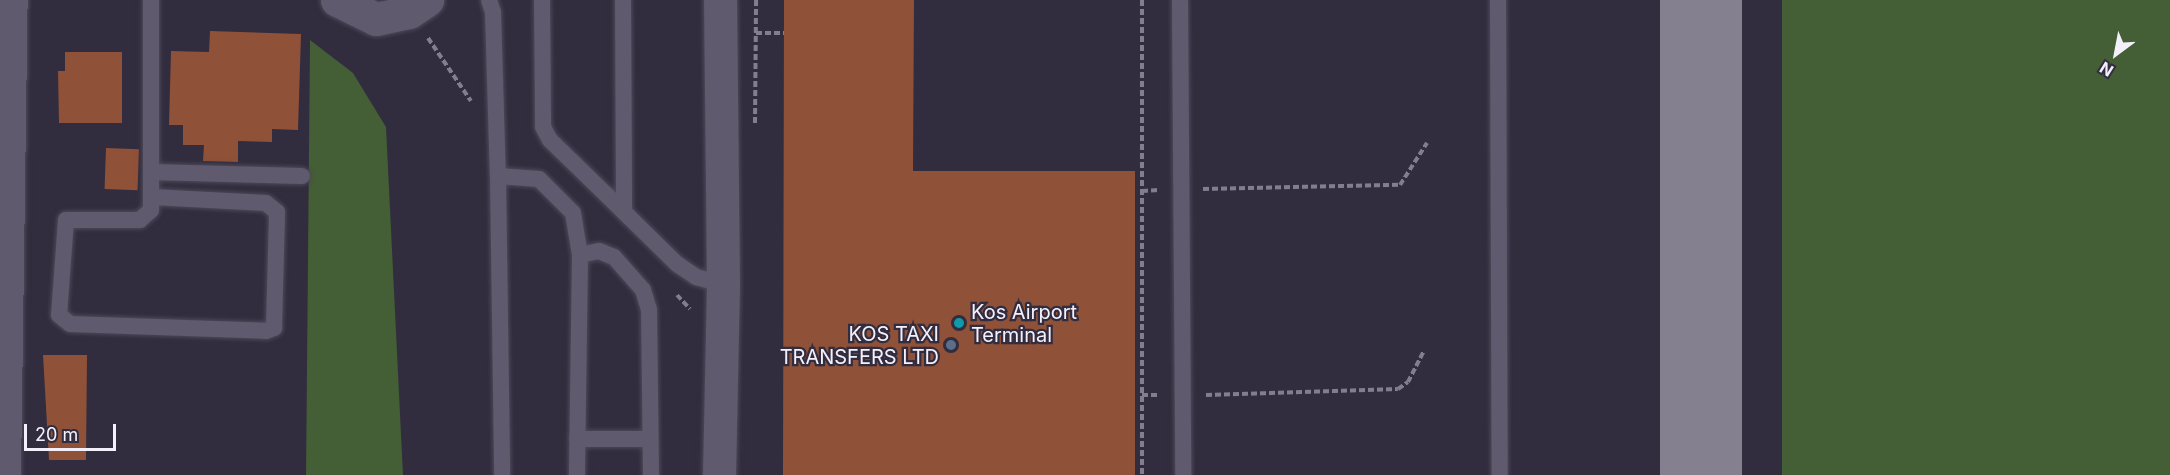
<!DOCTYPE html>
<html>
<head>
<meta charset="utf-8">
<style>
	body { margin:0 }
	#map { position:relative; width:2170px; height:475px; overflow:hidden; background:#312c3e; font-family:Inter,sans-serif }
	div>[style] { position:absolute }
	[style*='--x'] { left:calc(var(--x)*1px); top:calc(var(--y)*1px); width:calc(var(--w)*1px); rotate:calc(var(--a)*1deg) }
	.green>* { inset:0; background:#445e35; transform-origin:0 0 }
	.taxiway>* { height:82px; margin:-41px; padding:0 41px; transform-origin:41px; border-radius:41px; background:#848090 }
	.building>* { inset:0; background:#8f5138; transform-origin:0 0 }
	.path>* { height:4px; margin-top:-2px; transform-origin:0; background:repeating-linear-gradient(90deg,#827e8e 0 6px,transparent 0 9px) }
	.roads { filter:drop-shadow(0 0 2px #4d4958) drop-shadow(0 0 2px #4d4958) }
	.lane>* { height:16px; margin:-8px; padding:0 8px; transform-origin:8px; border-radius:8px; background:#605a6e }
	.street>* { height:33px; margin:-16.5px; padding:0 16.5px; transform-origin:16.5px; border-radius:16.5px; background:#605a6e }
	.secondary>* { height:33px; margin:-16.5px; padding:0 16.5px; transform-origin:16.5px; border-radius:16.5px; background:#605a6e }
	.dots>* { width:16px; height:16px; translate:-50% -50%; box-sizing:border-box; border:3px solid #312c3e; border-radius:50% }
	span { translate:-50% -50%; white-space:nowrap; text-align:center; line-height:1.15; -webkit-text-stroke:4.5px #312c3e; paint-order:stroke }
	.poi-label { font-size:20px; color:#f3f0fc }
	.left { translate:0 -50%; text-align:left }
	.right { translate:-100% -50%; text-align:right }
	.north { position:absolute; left:2086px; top:24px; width:60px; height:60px; -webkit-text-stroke:4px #312c3e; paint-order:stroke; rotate:212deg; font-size:16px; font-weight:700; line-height:24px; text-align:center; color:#f3f0fc }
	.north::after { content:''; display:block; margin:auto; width:21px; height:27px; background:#f3f0fc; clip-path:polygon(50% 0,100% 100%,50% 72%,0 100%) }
	.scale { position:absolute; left:24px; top:424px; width:92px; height:27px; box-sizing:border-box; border:3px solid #f3f0fc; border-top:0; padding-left:8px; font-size:18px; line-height:21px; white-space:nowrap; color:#f3f0fc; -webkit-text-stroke:4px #312c3e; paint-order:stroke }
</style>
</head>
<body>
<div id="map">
	<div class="green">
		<div style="left:1782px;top:0;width:388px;height:475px"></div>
		<div style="clip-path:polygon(310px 40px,353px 73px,386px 127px,403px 475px,306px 475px)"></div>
	</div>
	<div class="taxiway">
		<div style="--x:1701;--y:0;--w:475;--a:90"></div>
	</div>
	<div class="building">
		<div style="clip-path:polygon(784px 0,914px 0,913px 171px,1135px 171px,1135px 475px,783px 475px)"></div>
		<div style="clip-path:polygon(210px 31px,301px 34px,298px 130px,272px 129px,272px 142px,238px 141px,238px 162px,203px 161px,204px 145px,183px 145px,183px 125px,169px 125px,171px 51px,209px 52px)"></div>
		<div style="clip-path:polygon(65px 52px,122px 52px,122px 123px,59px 123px,58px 71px,65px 71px)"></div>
		<div style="left:106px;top:148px;width:33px;height:41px;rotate:2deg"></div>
		<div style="clip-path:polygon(43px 355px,87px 355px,86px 460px,49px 460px)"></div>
	</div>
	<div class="path">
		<div style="--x:1142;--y:0;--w:475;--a:90"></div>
		<div style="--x:756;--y:33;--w:28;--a:0"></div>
		<div style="--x:428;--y:38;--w:76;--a:55.7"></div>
		<div style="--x:755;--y:123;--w:123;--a:-89.5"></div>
		<div style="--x:1203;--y:189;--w:197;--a:-1.2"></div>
		<div style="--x:1400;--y:185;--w:50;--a:-57.3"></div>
		<div style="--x:1142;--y:191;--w:17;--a:-3"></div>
		<div style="--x:677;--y:295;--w:19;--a:47"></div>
		<div style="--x:1142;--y:395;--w:18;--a:0"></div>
		<div style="--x:1206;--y:395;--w:192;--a:-1.8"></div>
		<div style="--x:1398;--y:389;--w:12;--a:-35"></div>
		<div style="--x:1408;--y:382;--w:35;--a:-63"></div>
	</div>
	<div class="roads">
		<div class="lane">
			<div style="--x:151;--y:0;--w:210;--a:90"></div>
			<div style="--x:151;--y:210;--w:15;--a:138"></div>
			<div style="--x:140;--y:220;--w:74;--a:180"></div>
			<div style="--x:66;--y:220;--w:95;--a:94.2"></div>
			<div style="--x:59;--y:315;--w:14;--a:39"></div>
			<div style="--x:70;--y:324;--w:196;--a:2"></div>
			<div style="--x:266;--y:331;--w:9;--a:-21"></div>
			<div style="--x:274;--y:328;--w:116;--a:-88.5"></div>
			<div style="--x:277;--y:212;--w:14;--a:-141"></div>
			<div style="--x:266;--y:203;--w:114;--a:-177"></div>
			<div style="--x:489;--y:0;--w:13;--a:72"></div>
			<div style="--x:493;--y:12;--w:164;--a:88.3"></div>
			<div style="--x:498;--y:176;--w:299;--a:89.2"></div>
			<div style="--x:542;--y:0;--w:127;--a:89.5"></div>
			<div style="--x:543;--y:127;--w:15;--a:62"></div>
			<div style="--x:550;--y:140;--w:103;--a:44.2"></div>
			<div style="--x:623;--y:0;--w:212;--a:89.7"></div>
			<div style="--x:624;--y:212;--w:74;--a:44.5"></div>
			<div style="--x:677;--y:264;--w:23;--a:34"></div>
			<div style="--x:696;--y:277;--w:28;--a:15"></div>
			<div style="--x:1180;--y:0;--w:475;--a:89.6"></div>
			<div style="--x:1498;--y:0;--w:475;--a:89.8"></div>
			<div style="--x:151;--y:172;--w:151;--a:1.5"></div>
			<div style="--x:498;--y:176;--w:41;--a:4.2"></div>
			<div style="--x:539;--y:179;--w:48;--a:45"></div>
			<div style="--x:573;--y:213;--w:43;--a:80.5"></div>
			<div style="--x:580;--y:255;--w:220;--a:90.8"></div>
			<div style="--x:580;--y:255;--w:19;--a:-12"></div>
			<div style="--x:599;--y:251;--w:16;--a:22"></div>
			<div style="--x:614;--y:257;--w:44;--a:48.7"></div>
			<div style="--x:643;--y:290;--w:21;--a:73"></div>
			<div style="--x:649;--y:310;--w:165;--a:89.3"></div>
			<div style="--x:577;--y:439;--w:71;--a:0"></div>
		</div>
		<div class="street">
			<div style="--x:4;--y:475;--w:475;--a:-89.2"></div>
		</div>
		<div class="secondary">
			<div style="--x:337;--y:0;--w:43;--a:26"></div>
			<div style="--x:376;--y:19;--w:34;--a:-12"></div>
			<div style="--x:409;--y:12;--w:22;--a:-34"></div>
			<div style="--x:719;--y:475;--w:191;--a:-88.8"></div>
			<div style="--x:723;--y:284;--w:284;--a:-90.6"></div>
		</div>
	</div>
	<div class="dots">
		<div style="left:959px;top:323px;background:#0f9aa8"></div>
		<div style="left:951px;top:345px;background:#5c6f8a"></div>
	</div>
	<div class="poi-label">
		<span class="left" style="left:971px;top:324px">Kos Airport<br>Terminal</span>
		<span class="right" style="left:939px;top:346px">KOS TAXI<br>TRANSFERS LTD</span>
	</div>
	<div class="north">N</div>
	<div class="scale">20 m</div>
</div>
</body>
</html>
